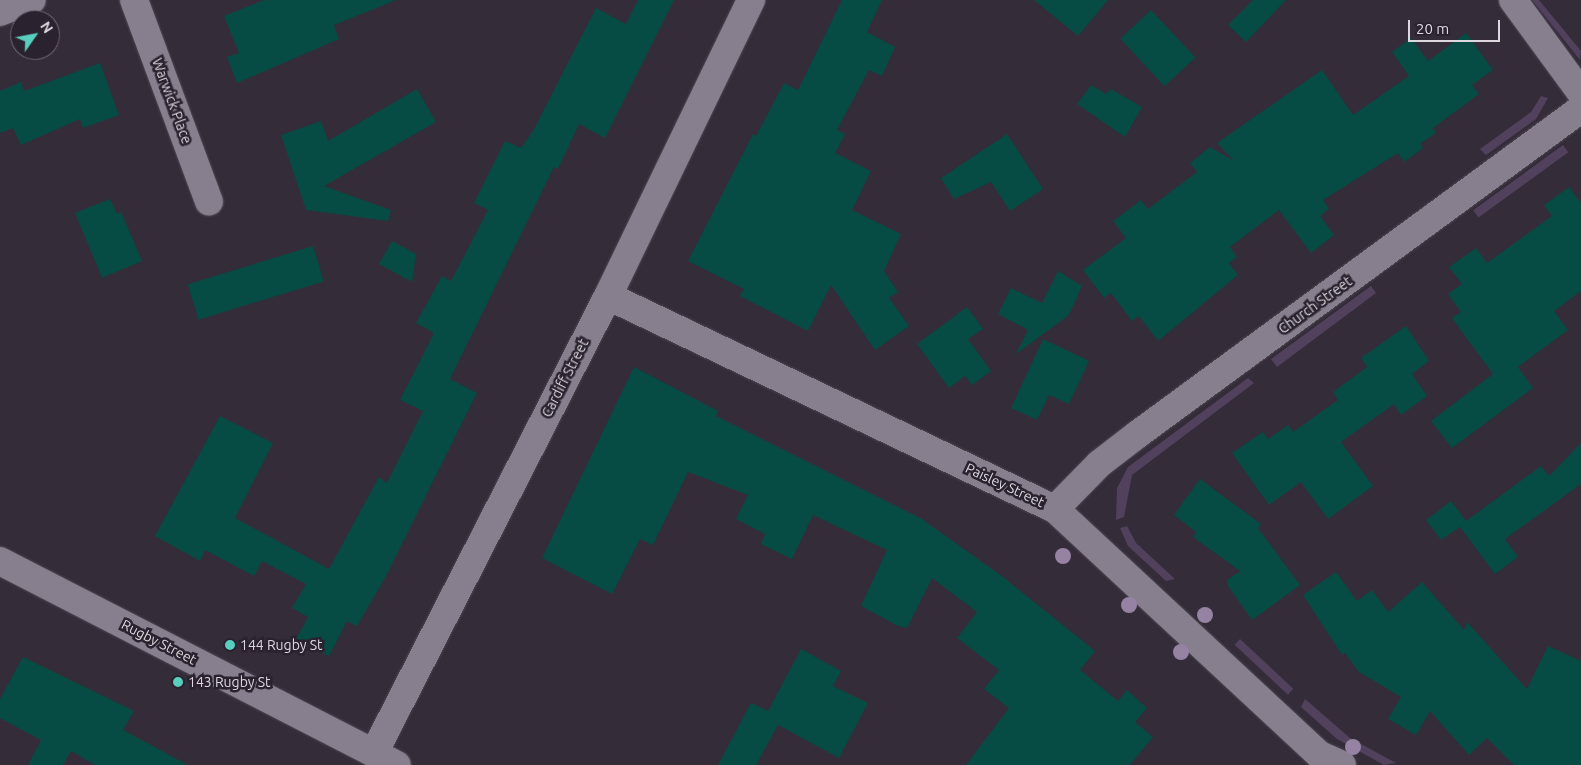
<!DOCTYPE html>
<html>
<head>
<meta charset="utf-8">
<style>
	body { margin:0 }
	#map { position:relative; width:1581px; height:765px; overflow:hidden; background:#342c39; font-family:Ubuntu,sans-serif }
	div>[style] { position:absolute }
	[style*='--x'] { left:calc(var(--x)*1px); top:calc(var(--y)*1px); width:calc(var(--w)*1px); rotate:calc(var(--a)*1deg) }
	.green>* { inset:0; background:#52415d; transform-origin:0 0 }
	.building>* { inset:0; background:#064b44; transform-origin:0 0 }
	.roads { filter:drop-shadow(0 0 1px #4e4853) drop-shadow(0 0 1px #4e4853) }
	.minor>* { height:28px; margin:-14px; padding:0 14px; transform-origin:14px; border-radius:14px; background:#877e8e }
	.tertiary>* { height:28px; margin:-14px; padding:0 14px; transform-origin:14px; border-radius:14px; background:#877e8e }
	.trees>* { width:16px; height:16px; margin:-8px; border-radius:50%; background:#9682a3 }
	.dots>* { width:14px; height:14px; translate:-50% -50%; box-sizing:border-box; border:2px solid #2a232f; border-radius:50% }
	span { translate:-50% -50%; white-space:nowrap; text-align:center; line-height:1.15; -webkit-text-stroke:5px #2a232f; paint-order:stroke }
	.street-label { font-size:14px; color:#ddd8e0 }
	.poi-label { font-size:14px; color:#ddd8e0 }
	.left { translate:0 -50%; text-align:left }
	.north { position:absolute; left:10px; top:10px; width:50px; height:50px; box-sizing:border-box; background:#2a232f; border:1px solid #726b76; border-radius:50%; rotate:57deg; font-size:14px; font-weight:700; line-height:20px; text-align:center; color:#ddd8e0 }
	.north::after { content:''; display:block; margin:auto; width:18px; height:22px; background:#59cebe; clip-path:polygon(50% 0,100% 100%,50% 72%,0 100%) }
	.scale { position:absolute; left:1408px; top:20px; width:92px; height:22px; box-sizing:border-box; border:2px solid #ddd8e0; border-top:0; padding-left:6px; font-size:15px; line-height:18px; white-space:nowrap; color:#ddd8e0; -webkit-text-stroke:4px #2a232f; paint-order:stroke }
</style>
</head>
<body>
<div id="map">
	<div class="green">
		<div style="clip-path:polygon(1532px 0,1539px 0,1581px 51px,1580px 60px)"></div>
		<div style="clip-path:polygon(1541px 96px,1548px 98px,1536px 119px,1486px 155px,1480px 149px,1531px 112px)"></div>
		<div style="left:1563px;top:145px;width:9px;height:111px;rotate:54deg"></div>
		<div style="clip-path:polygon(1371px 286px,1376px 293px,1277px 367px,1271px 359px)"></div>
		<div style="clip-path:polygon(1248px 378px,1254px 383px,1132px 475px,1124px 517px,1116px 520px,1117px 488px,1128px 467px)"></div>
		<div style="clip-path:polygon(1127px 526px,1136px 543px,1175px 579px,1166px 581px,1128px 546px,1120px 528px)"></div>
		<div style="left:1240px;top:639px;width:73px;height:8px;rotate:43deg"></div>
		<div style="clip-path:polygon(1305px 699px,1350px 738px,1396px 763px,1384px 765px,1337px 739px,1301px 707px)"></div>
	</div>
	<div class="building">
		<div style="clip-path:polygon(264px 0,393px 0,394px 1px,334px 25px,339px 39px,237px 83px,227px 57px,239px 53px,224px 16px)"></div>
		<div style="clip-path:polygon(638px 0,674px 0,605px 138px,579px 124px,558px 169px,554px 167px,450px 379px,477px 393px,385px 578px,357px 626px,347px 621px,329px 656px,296px 639px,308px 617px,292px 608px,306px 584px,262px 561px,254px 576px,205px 550px,200px 561px,155px 536px,220px 416px,273px 443px,235px 518px,329px 569px,379px 477px,387px 483px,423px 411px,400px 400px,434px 333px,416px 323px,442px 276px,451px 281px,488px 210px,474px 203px,505px 141px,521px 148px,533px 131px,596px 8px,626px 24px)"></div>
		<div style="clip-path:polygon(842px 0,882px 0,867px 32px,895px 47px,882px 76px,869px 70px,837px 130px,845px 134px,835px 153px,871px 171px,852px 210px,901px 234px,884px 271px,898px 292px,889px 298px,909px 326px,875px 350px,831px 285px,808px 331px,740px 296px,744px 289px,688px 261px,753px 134px,756px 136px,784px 83px,798px 90px)"></div>
		<div style="clip-path:polygon(1034px 0,1108px 0,1078px 36px)"></div>
		<div style="clip-path:polygon(1253px 0,1286px 0,1246px 42px,1228px 25px)"></div>
		<div style="left:1151px;top:10px;width:65px;height:42px;rotate:47deg"></div>
		<div style="clip-path:polygon(1466px 33px,1493px 70px,1472px 85px,1479px 94px,1433px 128px,1436px 133px,1420px 144px,1423px 148px,1404px 162px,1398px 153px,1323px 200px,1329px 209px,1320px 216px,1334px 235px,1311px 253px,1279px 210px,1230px 247px,1237px 257px,1229px 263px,1238px 275px,1158px 341px,1139px 316px,1132px 321px,1111px 293px,1104px 298px,1083px 270px,1126px 238px,1113px 221px,1141px 200px,1148px 209px,1197px 172px,1190px 163px,1210px 147px,1234px 161px,1217px 143px,1322px 70px,1353px 115px,1409px 76px,1392px 52px,1411px 38px,1428px 61px)"></div>
		<div style="clip-path:polygon(100px 63px,119px 115px,83px 128px,80px 119px,21px 145px,13px 128px,0 133px,0 91px,21px 82px,24px 91px)"></div>
		<div style="clip-path:polygon(1091px 85px,1106px 94px,1111px 89px,1142px 107px,1125px 137px,1077px 104px)"></div>
		<div style="clip-path:polygon(417px 89px,436px 122px,324px 186px,391px 210px,388px 221px,306px 210px,281px 135px,321px 121px,328px 141px)"></div>
		<div style="clip-path:polygon(1007px 134px,1043px 189px,1010px 211px,991px 182px,954px 199px,941px 178px)"></div>
		<div style="clip-path:polygon(1569px 187px,1581px 203px,1581px 291px,1554px 311px,1568px 330px,1518px 367px,1533px 388px,1452px 448px,1431px 421px,1493px 374px,1452px 318px,1461px 312px,1448px 294px,1462px 284px,1449px 267px,1476px 248px,1487px 263px,1552px 216px,1544px 205px)"></div>
		<div style="clip-path:polygon(110px 199px,117px 214px,121px 212px,142px 261px,102px 278px,75px 213px)"></div>
		<div style="clip-path:polygon(392px 241px,416px 254px,412px 282px,379px 264px)"></div>
		<div style="left:313px;top:246px;width:37px;height:131px;rotate:73deg"></div>
		<div style="clip-path:polygon(1058px 271px,1082px 286px,1069px 315px,1016px 354px,1028px 330px,998px 314px,1011px 288px,1042px 303px)"></div>
		<div style="clip-path:polygon(967px 307px,983px 329px,968px 339px,991px 371px,972px 385px,965px 376px,949px 388px,917px 344px)"></div>
		<div style="clip-path:polygon(1406px 326px,1429px 361px,1412px 374px,1427px 396px,1401px 415px,1394px 404px,1341px 442px,1373px 486px,1328px 519px,1301px 482px,1269px 505px,1232px 453px,1263px 432px,1268px 439px,1288px 425px,1293px 432px,1338px 400px,1333px 392px,1367px 367px,1361px 358px)"></div>
		<div style="clip-path:polygon(1043px 339px,1089px 361px,1069px 404px,1049px 395px,1037px 420px,1011px 408px)"></div>
		<div style="clip-path:polygon(634px 367px,718px 411px,716px 416px,922px 519px,1003px 577px,1095px 651px,1080px 670px,1118px 701px,1127px 690px,1147px 708px,1135px 722px,1153px 737px,1130px 765px,966px 765px,1009px 708px,984px 689px,999px 670px,957px 638px,977px 612px,932px 578px,907px 628px,898px 626px,861px 606px,887px 550px,813px 515px,792px 559px,761px 544px,765px 534px,736px 519px,748px 495px,688px 472px,653px 545px,640px 539px,612px 594px,542px 558px)"></div>
		<div style="clip-path:polygon(1581px 443px,1581px 484px,1505px 539px,1518px 557px,1495px 574px,1460px 527px,1441px 540px,1426px 520px,1451px 501px,1466px 521px,1541px 466px,1549px 476px)"></div>
		<div style="clip-path:polygon(1200px 479px,1261px 524px,1258px 528px,1300px 585px,1252px 620px,1228px 586px,1227px 580px,1240px 571px,1193px 537px,1196px 532px,1174px 515px)"></div>
		<div style="clip-path:polygon(1336px 572px,1357px 601px,1372px 590px,1388px 612px,1422px 582px,1464px 630px,1467px 622px,1527px 689px,1548px 646px,1581px 661px,1581px 765px,1514px 765px,1487px 738px,1469px 755px,1430px 711px,1416px 735px,1388px 719px,1401px 697px,1359px 672px,1345px 653px,1342px 655px,1303px 595px)"></div>
		<div style="clip-path:polygon(801px 649px,841px 671px,833px 686px,868px 703px,839px 758px,778px 725px,756px 765px,718px 765px,751px 703px,768px 711px)"></div>
		<div style="clip-path:polygon(23px 657px,134px 711px,123px 730px,188px 765px,95px 765px,71px 751px,63px 765px,28px 765px,41px 740px,0 718px,0 699px)"></div>
	</div>
	<div class="roads">
		<div class="minor">
			<div style="--x:134;--y:0;--w:215;--a:69.6"></div>
			<div style="--x:1513;--y:0;--w:115;--a:53.8"></div>
			<div style="--x:0;--y:12;--w:34;--a:-21"></div>
			<div style="--x:608;--y:296;--w:495;--a:25.5"></div>
			<div style="--x:1055;--y:509;--w:362;--a:42.9"></div>
			<div style="--x:1320;--y:755;--w:24;--a:24"></div>
			<div style="--x:1055;--y:509;--w:63;--a:-45.6"></div>
			<div style="--x:1099;--y:464;--w:49;--a:-37.6"></div>
			<div style="--x:1138;--y:434;--w:549;--a:-36.27"></div>
			<div style="--x:374;--y:753;--w:513;--a:-62.89"></div>
			<div style="--x:608;--y:296;--w:329;--a:-64.2"></div>
		</div>
		<div class="tertiary">
			<div style="--x:0;--y:561;--w:446;--a:27.2"></div>
		</div>
	</div>
	<div class="trees">
		<div style="left:1063px;top:556px"></div>
		<div style="left:1129px;top:605px"></div>
		<div style="left:1205px;top:615px"></div>
		<div style="left:1181px;top:652px"></div>
		<div style="left:1353px;top:747px"></div>
	</div>
	<div class="dots">
		<div style="left:230px;top:645px;background:#59cebe"></div>
		<div style="left:178px;top:682px;background:#59cebe"></div>
	</div>
	<div class="street-label">
		<span style="left:172px;top:101px;rotate:70deg">Warwick Place</span>
		<span style="left:1315px;top:305px;rotate:-36deg">Church Street</span>
		<span style="left:565px;top:378px;rotate:-63deg">Cardiff Street</span>
		<span style="left:1005px;top:485px;rotate:25deg">Paisley Street</span>
		<span style="left:159px;top:642px;rotate:27deg">Rugby Street</span>
	</div>
	<div class="poi-label">
		<span class="left" style="left:240px;top:645px">144 Rugby St</span>
		<span class="left" style="left:188px;top:682px">143 Rugby St</span>
	</div>
	<div class="north">N</div>
	<div class="scale">20 m</div>
</div>
</body>
</html>
